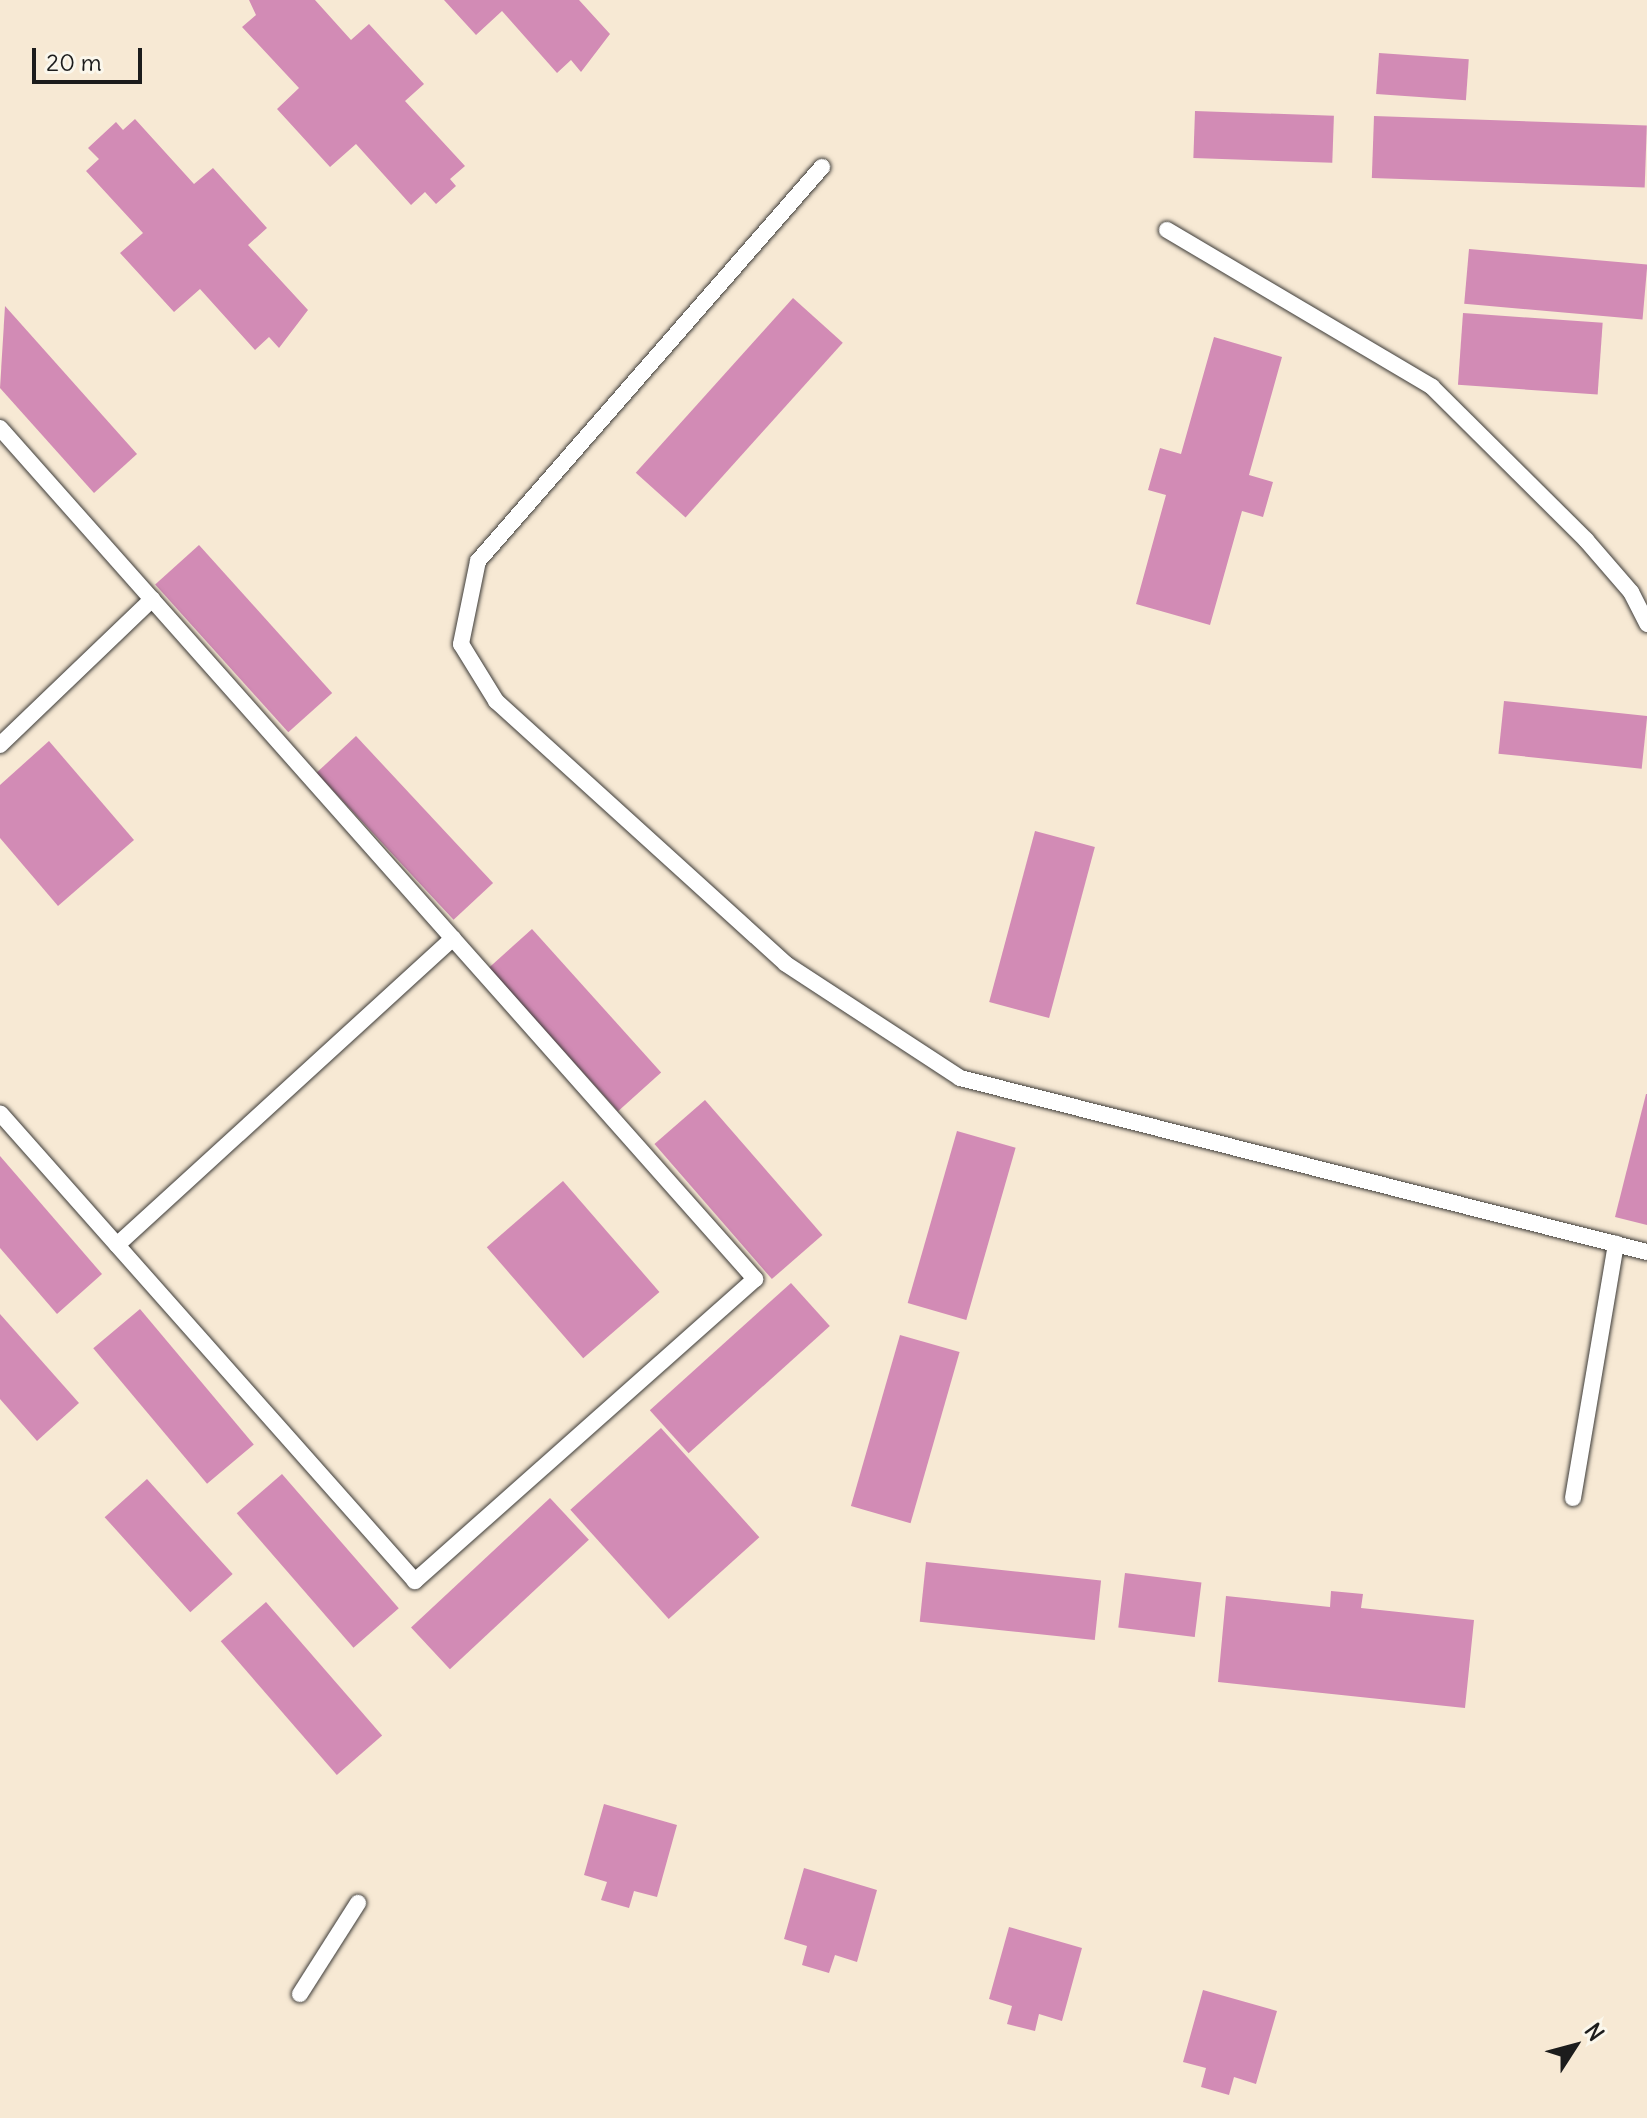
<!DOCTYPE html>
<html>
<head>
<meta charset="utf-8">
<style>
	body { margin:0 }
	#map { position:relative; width:1647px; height:2118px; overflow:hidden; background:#f7e9d4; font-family:Delius,sans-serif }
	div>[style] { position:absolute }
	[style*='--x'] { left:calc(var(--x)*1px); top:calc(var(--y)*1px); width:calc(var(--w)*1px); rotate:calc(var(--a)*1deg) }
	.building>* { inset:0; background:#d28bb5; transform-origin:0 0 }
	.roads { filter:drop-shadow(0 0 2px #3d3b38) drop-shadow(0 0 2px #3d3b38) }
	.service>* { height:16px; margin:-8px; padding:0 8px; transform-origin:8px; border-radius:8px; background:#fff }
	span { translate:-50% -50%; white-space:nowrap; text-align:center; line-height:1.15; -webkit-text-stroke:6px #fbf7ec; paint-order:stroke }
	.north { position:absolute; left:1535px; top:2006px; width:80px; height:80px; -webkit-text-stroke:6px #fbf7ec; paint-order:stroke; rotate:54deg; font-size:22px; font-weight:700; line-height:32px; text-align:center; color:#1c1c1c }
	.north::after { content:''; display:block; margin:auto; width:28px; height:36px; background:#1c1c1c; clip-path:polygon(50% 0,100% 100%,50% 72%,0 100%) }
	.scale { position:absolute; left:32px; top:48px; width:110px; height:36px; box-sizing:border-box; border:4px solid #1c1c1c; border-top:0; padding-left:10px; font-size:24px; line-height:28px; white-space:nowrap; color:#1c1c1c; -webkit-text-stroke:6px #fbf7ec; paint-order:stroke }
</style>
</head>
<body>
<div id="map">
	<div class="building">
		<div style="clip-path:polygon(249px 0,315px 0,351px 40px,369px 24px,424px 84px,405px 101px,465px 166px,450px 179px,456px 186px,436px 204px,425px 192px,411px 205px,356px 144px,330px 167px,277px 109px,299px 88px,242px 27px,256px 15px)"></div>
		<div style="clip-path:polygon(444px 0,579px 0,610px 34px,581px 72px,571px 60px,557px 73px,502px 11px,476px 35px)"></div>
		<div style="left:1379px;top:53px;width:90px;height:41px;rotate:4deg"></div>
		<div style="left:1195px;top:111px;width:139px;height:47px;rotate:2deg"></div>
		<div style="left:1374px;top:116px;width:273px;height:62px;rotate:2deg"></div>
		<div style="clip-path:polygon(135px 119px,194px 184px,213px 168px,267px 228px,248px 245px,308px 310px,279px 348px,269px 337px,255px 350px,200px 289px,174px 312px,120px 253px,143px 233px,86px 171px,99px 159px,88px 148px,116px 122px,123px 130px)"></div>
		<div style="left:1469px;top:249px;width:179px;height:55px;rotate:5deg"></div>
		<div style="left:793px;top:298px;width:67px;height:235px;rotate:42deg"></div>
		<div style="clip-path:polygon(5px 306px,137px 454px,94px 493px,0 388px)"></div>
		<div style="left:1463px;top:313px;width:140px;height:72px;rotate:4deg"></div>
		<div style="clip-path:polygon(1214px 337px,1282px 357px,1249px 475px,1273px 482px,1263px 517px,1242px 511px,1210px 625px,1136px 604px,1166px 495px,1148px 490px,1160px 448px,1181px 454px)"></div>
		<div style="left:199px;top:545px;width:199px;height:59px;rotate:48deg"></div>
		<div style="left:1504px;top:701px;width:144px;height:53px;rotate:6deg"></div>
		<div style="left:356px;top:736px;width:201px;height:54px;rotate:47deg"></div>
		<div style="clip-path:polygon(49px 741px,134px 840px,58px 906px,0 838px,0 785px)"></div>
		<div style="left:1035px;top:831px;width:62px;height:177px;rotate:15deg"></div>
		<div style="left:532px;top:929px;width:193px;height:58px;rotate:48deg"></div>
		<div style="clip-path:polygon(1646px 1094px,1647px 1094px,1647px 1225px,1615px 1217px)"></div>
		<div style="left:705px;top:1100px;width:179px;height:67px;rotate:49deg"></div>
		<div style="left:957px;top:1131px;width:61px;height:179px;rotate:16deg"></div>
		<div style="clip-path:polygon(0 1156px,102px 1274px,57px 1314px,0 1248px)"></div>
		<div style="left:563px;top:1181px;width:147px;height:101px;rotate:49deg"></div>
		<div style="left:791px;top:1283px;width:58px;height:190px;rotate:48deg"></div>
		<div style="left:140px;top:1309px;width:177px;height:61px;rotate:50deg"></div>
		<div style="clip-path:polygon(0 1314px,79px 1403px,37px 1441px,0 1399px)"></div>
		<div style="left:900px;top:1335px;width:62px;height:178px;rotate:16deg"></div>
		<div style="left:661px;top:1428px;width:147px;height:122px;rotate:48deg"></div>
		<div style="left:282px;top:1474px;width:178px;height:60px;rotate:49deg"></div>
		<div style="left:147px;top:1479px;width:128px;height:57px;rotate:48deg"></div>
		<div style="left:550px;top:1498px;width:57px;height:190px;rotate:47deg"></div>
		<div style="left:926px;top:1562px;width:176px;height:60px;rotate:6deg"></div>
		<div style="left:1125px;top:1573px;width:77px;height:55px;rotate:7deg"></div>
		<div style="clip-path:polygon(1331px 1591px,1363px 1594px,1361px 1608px,1474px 1620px,1465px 1708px,1218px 1682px,1226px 1596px,1330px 1607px)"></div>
		<div style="left:266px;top:1602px;width:177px;height:60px;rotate:49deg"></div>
		<div style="clip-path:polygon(604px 1804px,677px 1825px,657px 1897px,634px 1891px,629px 1908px,601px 1900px,607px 1882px,584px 1875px)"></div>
		<div style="clip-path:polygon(804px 1868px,877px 1890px,857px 1962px,835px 1955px,829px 1973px,802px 1965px,807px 1946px,784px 1939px)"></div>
		<div style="clip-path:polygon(1009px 1927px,1082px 1948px,1062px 2021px,1039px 2014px,1035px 2031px,1007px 2024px,1012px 2006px,989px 1999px)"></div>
		<div style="clip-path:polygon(1203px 1990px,1277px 2011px,1256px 2084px,1234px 2077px,1229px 2095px,1201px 2087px,1206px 2068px,1183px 2062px)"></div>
	</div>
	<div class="roads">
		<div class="service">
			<div style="--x:822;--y:167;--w:523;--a:131.12"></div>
			<div style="--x:478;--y:561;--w:85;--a:101.6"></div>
			<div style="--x:461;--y:644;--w:67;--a:58.4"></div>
			<div style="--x:496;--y:701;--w:391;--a:42.2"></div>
			<div style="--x:786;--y:964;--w:208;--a:33.2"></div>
			<div style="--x:960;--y:1078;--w:709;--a:14.21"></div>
			<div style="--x:1167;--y:230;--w:308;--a:30.6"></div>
			<div style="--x:1432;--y:387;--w:217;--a:44.8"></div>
			<div style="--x:1586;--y:540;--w:69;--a:49.1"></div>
			<div style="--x:1631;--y:592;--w:36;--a:63"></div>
			<div style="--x:0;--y:428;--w:1138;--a:48.42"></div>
			<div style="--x:755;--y:1279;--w:455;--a:138.4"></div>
			<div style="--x:415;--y:1581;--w:625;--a:-131.57"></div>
			<div style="--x:0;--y:745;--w:211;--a:-43.8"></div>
			<div style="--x:117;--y:1245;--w:455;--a:-42.4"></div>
			<div style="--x:1573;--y:1498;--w:258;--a:-80.4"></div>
			<div style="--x:300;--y:1994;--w:108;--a:-57.5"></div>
		</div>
	</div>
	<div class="north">N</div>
	<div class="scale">20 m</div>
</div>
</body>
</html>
